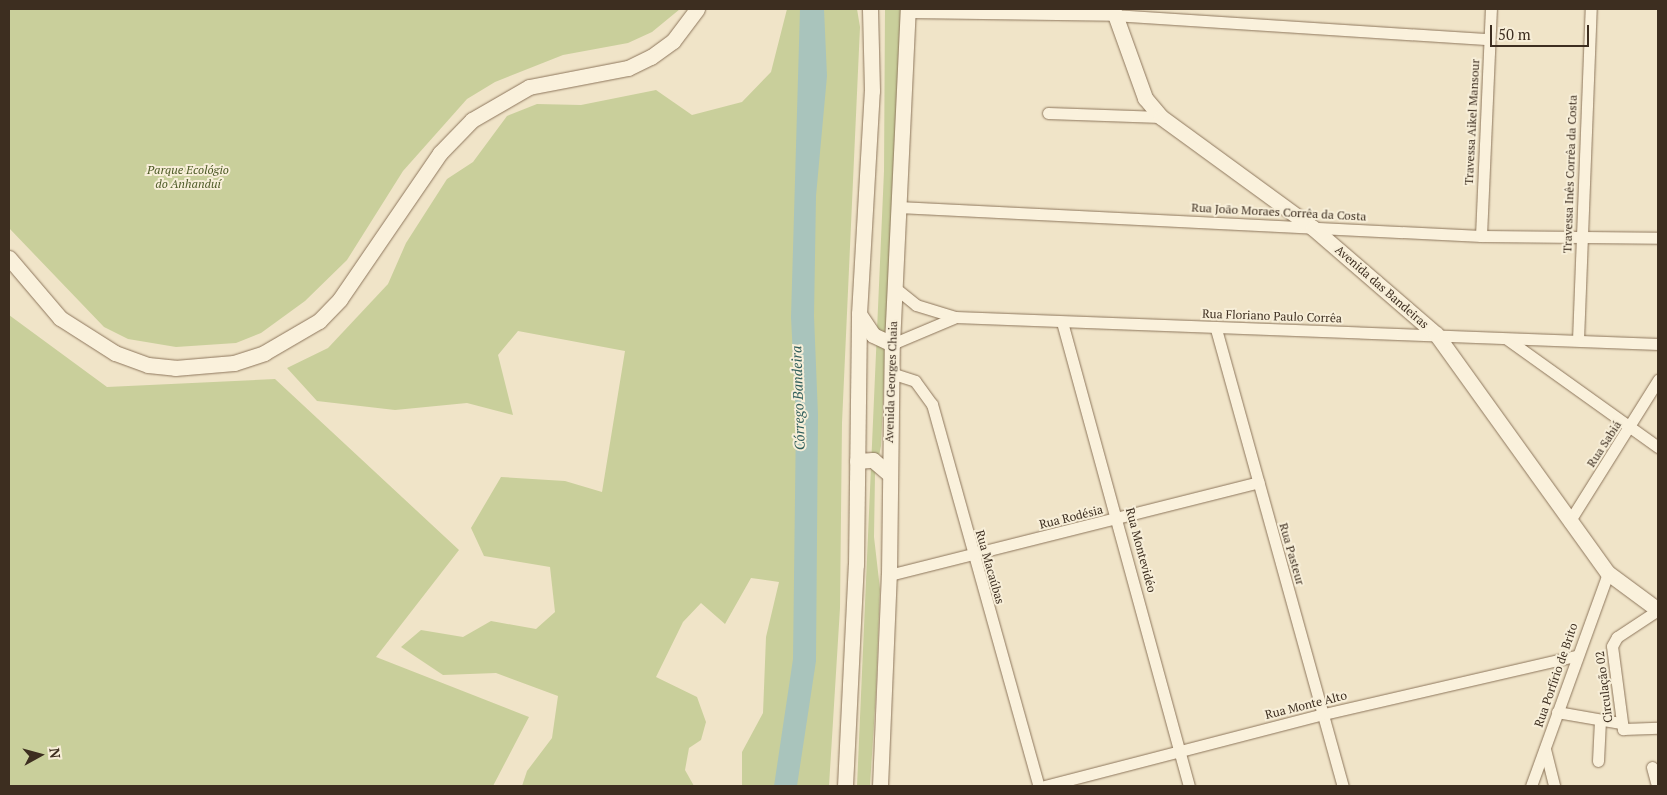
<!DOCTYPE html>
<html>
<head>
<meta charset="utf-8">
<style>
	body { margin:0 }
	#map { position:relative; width:1667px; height:795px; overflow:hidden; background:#f0e4c8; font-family:"PT Serif",serif }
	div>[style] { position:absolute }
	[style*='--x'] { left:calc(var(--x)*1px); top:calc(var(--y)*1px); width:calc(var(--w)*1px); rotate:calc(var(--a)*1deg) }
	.green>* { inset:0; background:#c9cf9b }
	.water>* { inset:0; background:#a9c4bc }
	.roads { filter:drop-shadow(0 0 1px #8d765c) drop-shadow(0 0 1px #8d765c) }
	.street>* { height:11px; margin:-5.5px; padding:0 5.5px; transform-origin:5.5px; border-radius:5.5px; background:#faf1dc }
	.secondary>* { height:15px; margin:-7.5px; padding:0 7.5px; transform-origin:7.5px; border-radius:7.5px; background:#faf1dc }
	span { translate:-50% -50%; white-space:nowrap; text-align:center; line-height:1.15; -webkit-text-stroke:4px #f7eed8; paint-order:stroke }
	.street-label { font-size:12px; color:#3d2e20 }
	.park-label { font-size:12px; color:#4d5a26; font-style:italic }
	.water-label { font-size:14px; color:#2f5d5a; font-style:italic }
	.frame { position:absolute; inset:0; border:10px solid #3d2e20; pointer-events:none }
	.north { position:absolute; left:15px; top:730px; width:50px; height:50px; -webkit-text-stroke:4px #f7eed8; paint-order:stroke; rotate:83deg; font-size:14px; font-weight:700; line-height:20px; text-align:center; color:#3d2e20 }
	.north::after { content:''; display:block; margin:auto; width:18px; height:22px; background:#3d2e20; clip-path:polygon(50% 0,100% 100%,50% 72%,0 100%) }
	.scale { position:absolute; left:1490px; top:25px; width:99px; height:22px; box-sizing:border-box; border:2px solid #3d2e20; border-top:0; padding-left:6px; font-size:15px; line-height:18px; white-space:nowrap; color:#3d2e20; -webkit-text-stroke:4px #f7eed8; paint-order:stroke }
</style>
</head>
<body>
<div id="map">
	<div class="green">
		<div style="clip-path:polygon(9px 9px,680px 9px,652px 32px,628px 43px,563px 55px,495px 82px,467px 99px,403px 171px,347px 260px,305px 301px,261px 333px,236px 343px,176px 347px,128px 339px,104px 327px,9px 228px)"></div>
		<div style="clip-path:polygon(787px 9px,857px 9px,860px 27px,842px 423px,840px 608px,829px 786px,742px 786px,742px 752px,763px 713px,766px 637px,779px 582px,751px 578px,725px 624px,701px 603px,683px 622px,656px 677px,697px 697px,706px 722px,701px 740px,689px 748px,685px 770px,694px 786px,522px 786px,527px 771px,552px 738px,558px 696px,496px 673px,443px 675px,401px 647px,421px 630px,463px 637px,491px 621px,536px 629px,555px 612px,550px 567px,484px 556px,471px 528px,501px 477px,565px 481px,602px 492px,625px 351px,518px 331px,498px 355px,513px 415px,467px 403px,395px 410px,317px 401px,287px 368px,328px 348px,388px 284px,406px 243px,447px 179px,473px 162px,507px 116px,537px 104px,581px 105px,656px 90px,692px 115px,742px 102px,771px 72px)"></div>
		<div style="clip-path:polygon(885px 9px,901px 9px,881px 446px,875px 475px,874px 537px,880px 589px,876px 692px,870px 786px,857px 786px,884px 171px)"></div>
		<div style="clip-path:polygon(9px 315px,107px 387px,275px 379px,459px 550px,376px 657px,529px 717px,493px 786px,9px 786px)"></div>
	</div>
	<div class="water">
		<div style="clip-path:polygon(800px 9px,824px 9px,827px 76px,816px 196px,814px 316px,818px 415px,816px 661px,797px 786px,774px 786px,793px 659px,796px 416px,791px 317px)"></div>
	</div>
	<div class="roads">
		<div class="street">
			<div style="--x:908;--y:12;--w:205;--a:0.8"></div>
			<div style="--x:1113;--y:15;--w:377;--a:3.7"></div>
			<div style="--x:1048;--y:113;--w:113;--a:2"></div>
			<div style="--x:898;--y:207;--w:584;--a:2.85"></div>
			<div style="--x:1481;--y:236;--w:177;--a:0.6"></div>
			<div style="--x:1481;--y:236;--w:227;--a:-87.5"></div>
			<div style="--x:894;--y:287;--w:28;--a:39"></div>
			<div style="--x:916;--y:305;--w:41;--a:17.1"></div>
			<div style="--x:955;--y:317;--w:704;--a:2.2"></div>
			<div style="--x:1062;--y:322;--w:481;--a:74.7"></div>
			<div style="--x:1216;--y:329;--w:474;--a:74.5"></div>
			<div style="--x:1507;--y:339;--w:186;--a:35.6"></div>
			<div style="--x:1578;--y:340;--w:331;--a:-87.8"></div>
			<div style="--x:892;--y:344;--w:67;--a:-22.8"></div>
			<div style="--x:894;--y:374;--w:22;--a:18"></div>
			<div style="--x:915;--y:381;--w:29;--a:54"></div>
			<div style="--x:932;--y:404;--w:397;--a:74.4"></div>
			<div style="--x:1569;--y:522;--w:168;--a:-57.9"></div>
			<div style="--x:889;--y:575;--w:381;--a:-14.1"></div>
			<div style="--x:1658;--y:610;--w:49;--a:146.6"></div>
			<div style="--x:1617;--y:637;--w:10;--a:119"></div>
			<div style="--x:1612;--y:646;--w:84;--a:82.5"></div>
			<div style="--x:1623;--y:729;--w:35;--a:-2"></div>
			<div style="--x:1557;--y:712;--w:65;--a:9.8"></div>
			<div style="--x:1545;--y:749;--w:38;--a:76"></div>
			<div style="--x:1598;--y:761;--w:41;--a:-87.2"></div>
			<div style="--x:1652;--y:767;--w:20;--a:75"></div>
			<div style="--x:1045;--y:786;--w:288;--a:-14.5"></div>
			<div style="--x:1324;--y:714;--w:259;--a:-13"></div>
			<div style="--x:1531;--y:786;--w:226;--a:-70.1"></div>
		</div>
		<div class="secondary">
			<div style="--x:1113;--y:9;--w:95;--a:70.2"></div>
			<div style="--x:1145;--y:98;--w:25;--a:50"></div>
			<div style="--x:1161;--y:117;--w:188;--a:36.1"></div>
			<div style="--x:1313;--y:228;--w:162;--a:40.8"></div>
			<div style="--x:1436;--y:334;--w:294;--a:54.3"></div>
			<div style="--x:1608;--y:573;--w:62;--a:36.5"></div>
			<div style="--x:9;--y:258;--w:79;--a:49.6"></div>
			<div style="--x:60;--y:318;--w:65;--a:32.5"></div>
			<div style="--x:115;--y:353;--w:35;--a:20"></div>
			<div style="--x:148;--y:365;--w:27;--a:6"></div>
			<div style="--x:175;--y:368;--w:59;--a:-4.8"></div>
			<div style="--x:234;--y:363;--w:32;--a:-18"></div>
			<div style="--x:264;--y:353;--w:64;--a:-30.2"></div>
			<div style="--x:319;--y:321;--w:30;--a:-46"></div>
			<div style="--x:340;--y:299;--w:177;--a:-55.6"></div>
			<div style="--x:440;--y:153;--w:46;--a:-45.9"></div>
			<div style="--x:472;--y:120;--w:66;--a:-30.1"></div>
			<div style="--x:529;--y:87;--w:101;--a:-10.9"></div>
			<div style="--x:628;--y:68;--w:25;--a:-26"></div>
			<div style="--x:651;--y:57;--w:27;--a:-36"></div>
			<div style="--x:673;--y:41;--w:40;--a:-53"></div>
			<div style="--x:859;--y:314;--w:25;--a:56"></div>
			<div style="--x:873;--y:335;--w:21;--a:25"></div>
			<div style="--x:857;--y:461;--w:16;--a:-4"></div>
			<div style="--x:873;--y:460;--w:20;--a:41"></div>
			<div style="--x:845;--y:786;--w:221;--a:-87.2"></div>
			<div style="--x:856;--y:565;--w:251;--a:-89.3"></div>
			<div style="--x:859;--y:314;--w:223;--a:-86.7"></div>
			<div style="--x:872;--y:91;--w:82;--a:-91.4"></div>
			<div style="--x:880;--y:786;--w:211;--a:-87.6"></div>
			<div style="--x:889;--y:575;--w:231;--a:-89.3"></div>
			<div style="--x:892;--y:344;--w:335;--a:-87.3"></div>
		</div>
	</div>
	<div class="street-label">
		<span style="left:1472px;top:122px;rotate:-87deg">Travessa Aikel Mansour</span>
		<span style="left:1570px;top:174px;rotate:-88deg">Travessa Inês Corrêa da Costa</span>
		<span style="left:1279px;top:212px;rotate:3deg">Rua João Moraes Corrêa da Costa</span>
		<span style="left:1382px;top:287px;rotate:41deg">Avenida das Bandeiras</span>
		<span style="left:1272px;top:316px;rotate:2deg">Rua Floriano Paulo Corrêa</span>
		<span style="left:891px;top:382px;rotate:-88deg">Avenida Georges Chaia</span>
		<span style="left:1604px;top:444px;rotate:-57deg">Rua Sabiá</span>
		<span style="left:1071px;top:517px;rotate:-14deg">Rua Rodésia</span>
		<span style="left:1141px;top:550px;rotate:75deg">Rua Montevidéo</span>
		<span style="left:1292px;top:554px;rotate:74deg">Rua Pasteur</span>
		<span style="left:990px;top:567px;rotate:74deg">Rua Macaúbas</span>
		<span style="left:1556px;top:675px;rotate:-71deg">Rua Porfírio de Brito</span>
		<span style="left:1604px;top:687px;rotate:-97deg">Circulação 02</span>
		<span style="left:1306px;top:705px;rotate:-14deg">Rua Monte Alto</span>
	</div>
	<div class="park-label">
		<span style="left:188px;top:177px">Parque Ecológio<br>do Anhanduí</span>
	</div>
	<div class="water-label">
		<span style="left:798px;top:398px;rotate:-92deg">Córrego Bandeira</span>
	</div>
	<div class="frame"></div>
	<div class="north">N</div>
	<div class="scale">50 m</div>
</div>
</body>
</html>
